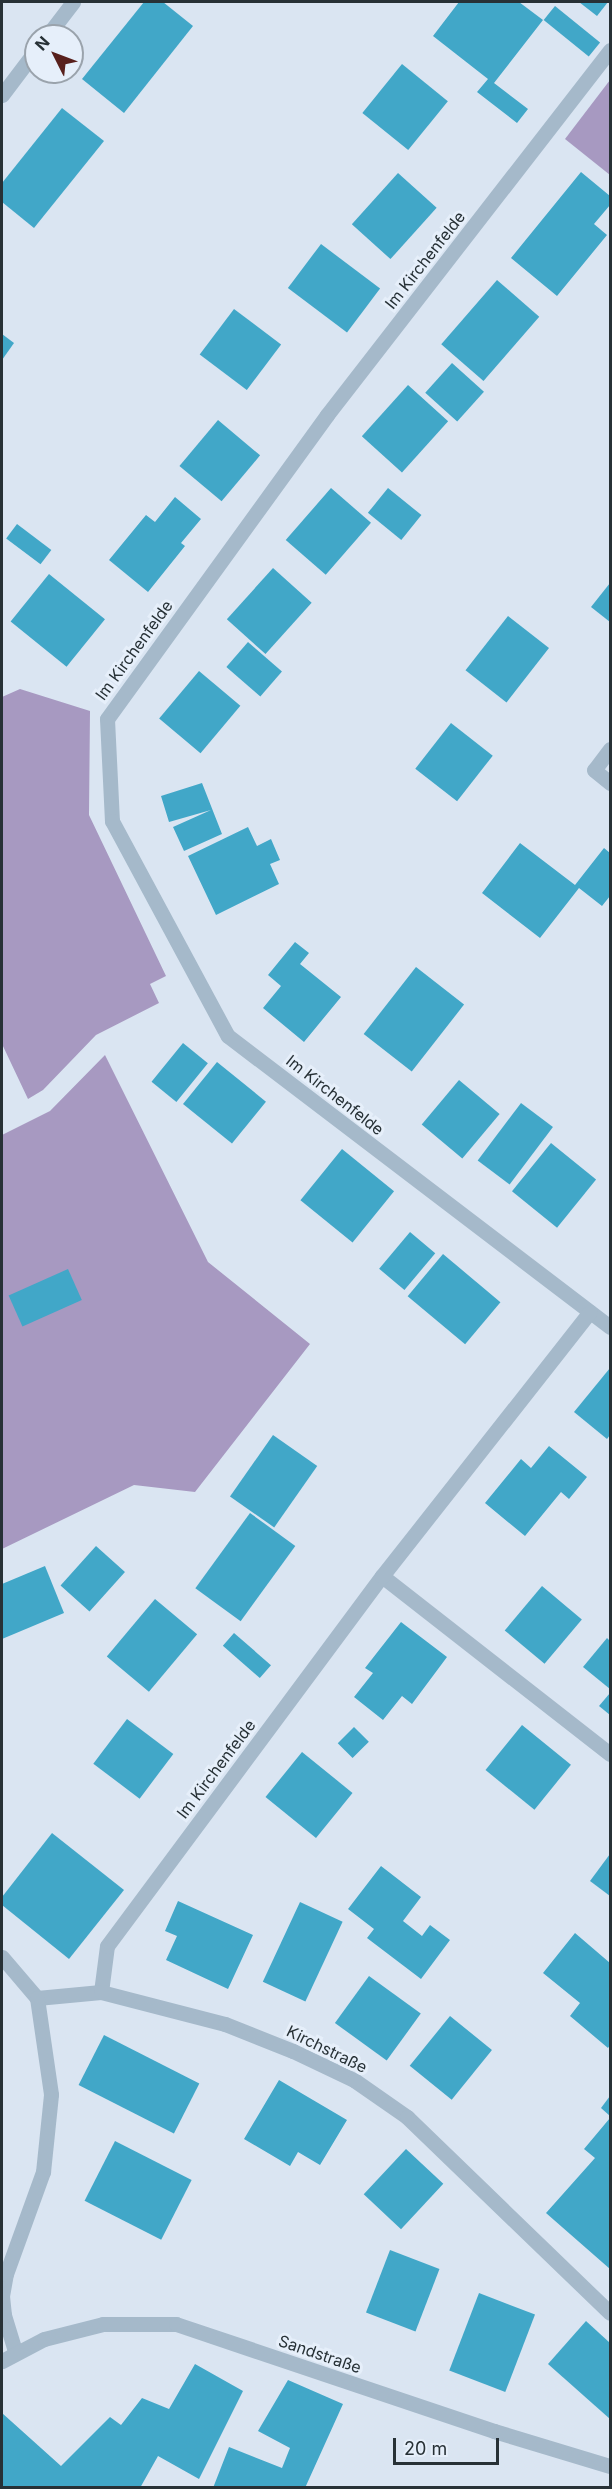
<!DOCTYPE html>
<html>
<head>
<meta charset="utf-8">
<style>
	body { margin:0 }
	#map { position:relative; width:612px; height:2489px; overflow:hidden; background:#dae5f2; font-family:Inter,sans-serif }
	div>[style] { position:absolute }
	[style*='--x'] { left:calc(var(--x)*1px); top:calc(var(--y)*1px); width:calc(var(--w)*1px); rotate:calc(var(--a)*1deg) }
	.green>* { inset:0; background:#a799c1 }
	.building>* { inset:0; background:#41a7c8; transform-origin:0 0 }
	.minor>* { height:15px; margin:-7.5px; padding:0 7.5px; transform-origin:7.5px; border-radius:7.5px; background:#a5b9ca }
	.tertiary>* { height:15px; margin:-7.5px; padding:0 7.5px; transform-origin:7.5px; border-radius:7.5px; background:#a5b9ca }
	span { translate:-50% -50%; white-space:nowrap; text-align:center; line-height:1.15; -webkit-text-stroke:6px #e6effa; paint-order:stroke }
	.street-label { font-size:16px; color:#273136 }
	.frame { position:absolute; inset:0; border:3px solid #273136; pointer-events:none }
	.north { position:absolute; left:24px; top:24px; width:60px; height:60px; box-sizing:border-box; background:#e6effa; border:2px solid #9aa3ac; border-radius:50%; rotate:312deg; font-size:16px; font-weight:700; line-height:24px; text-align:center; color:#273136 }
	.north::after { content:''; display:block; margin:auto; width:21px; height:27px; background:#58201c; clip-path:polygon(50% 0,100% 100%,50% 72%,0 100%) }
	.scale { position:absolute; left:393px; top:2438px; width:106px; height:27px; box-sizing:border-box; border:3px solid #273136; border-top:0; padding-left:8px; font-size:18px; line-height:21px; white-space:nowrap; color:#273136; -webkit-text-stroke:4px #e6effa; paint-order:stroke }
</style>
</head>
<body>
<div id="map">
	<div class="green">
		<div style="clip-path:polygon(610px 80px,610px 175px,565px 139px)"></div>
		<div style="clip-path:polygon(20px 689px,90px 711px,89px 815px,166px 976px,150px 984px,159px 1003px,96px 1035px,43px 1090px,28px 1099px,2px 1044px,2px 697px)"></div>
		<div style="clip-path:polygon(105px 1055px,208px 1262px,310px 1344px,195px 1492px,134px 1485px,2px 1549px,2px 1135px,50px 1111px)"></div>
	</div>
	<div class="building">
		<div style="clip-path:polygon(144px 2px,163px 2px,193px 26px,124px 113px,82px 79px)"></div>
		<div style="clip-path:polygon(459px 2px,519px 2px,543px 20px,494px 83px,528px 109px,517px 123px,477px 92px,488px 79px,433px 36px)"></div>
		<div style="clip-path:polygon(579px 2px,608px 2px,597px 16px)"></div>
		<div style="left:555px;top:6px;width:58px;height:18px;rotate:39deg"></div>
		<div style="left:402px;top:64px;width:59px;height:63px;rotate:39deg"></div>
		<div style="clip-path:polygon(62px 108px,104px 141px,34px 228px,2px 202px,2px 183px)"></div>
		<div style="clip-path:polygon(581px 172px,610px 196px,610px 205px,594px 224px,607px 235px,557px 296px,511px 258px)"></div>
		<div style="left:398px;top:173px;width:52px;height:69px;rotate:42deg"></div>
		<div style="left:321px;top:244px;width:74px;height:55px;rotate:37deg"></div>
		<div style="left:497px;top:280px;width:56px;height:85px;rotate:41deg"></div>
		<div style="left:234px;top:309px;width:59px;height:57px;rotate:37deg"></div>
		<div style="clip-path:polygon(2px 334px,14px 343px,2px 360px)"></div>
		<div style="left:452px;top:363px;width:43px;height:40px;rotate:42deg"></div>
		<div style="left:408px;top:385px;width:54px;height:69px;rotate:42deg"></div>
		<div style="left:218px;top:420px;width:55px;height:60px;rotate:40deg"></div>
		<div style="left:331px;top:488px;width:53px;height:69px;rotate:41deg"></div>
		<div style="left:388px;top:488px;width:43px;height:32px;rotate:39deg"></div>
		<div style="clip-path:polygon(175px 497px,201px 519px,181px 543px,185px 546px,148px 592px,109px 560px,146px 515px,155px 522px)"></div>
		<div style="left:17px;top:524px;width:43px;height:18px;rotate:37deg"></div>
		<div style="left:273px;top:568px;width:52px;height:69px;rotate:42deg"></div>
		<div style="left:49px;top:574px;width:72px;height:61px;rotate:39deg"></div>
		<div style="clip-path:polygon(610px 583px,610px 622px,591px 607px)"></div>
		<div style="left:508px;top:616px;width:52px;height:69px;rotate:38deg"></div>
		<div style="left:248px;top:642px;width:45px;height:33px;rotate:41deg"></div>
		<div style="left:199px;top:671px;width:54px;height:62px;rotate:40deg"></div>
		<div style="left:451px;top:723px;width:53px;height:58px;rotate:38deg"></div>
		<div style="clip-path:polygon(202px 783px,222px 834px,184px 851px,173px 827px,211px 810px,169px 822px,161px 796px)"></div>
		<div style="clip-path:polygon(248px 827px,257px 846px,271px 839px,280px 860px,270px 864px,279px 884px,216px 915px,188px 856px)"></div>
		<div style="clip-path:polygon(520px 843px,575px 885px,604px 848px,610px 853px,610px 896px,602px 906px,579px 888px,540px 938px,482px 893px)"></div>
		<div style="clip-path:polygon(295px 942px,309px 953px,300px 964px,341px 997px,304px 1042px,263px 1008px,281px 986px,268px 975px)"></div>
		<div style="left:416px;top:967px;width:61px;height:85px;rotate:38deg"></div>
		<div style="left:183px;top:1043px;width:32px;height:50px;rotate:39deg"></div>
		<div style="left:217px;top:1062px;width:63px;height:54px;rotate:39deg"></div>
		<div style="left:459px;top:1080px;width:53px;height:58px;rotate:40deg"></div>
		<div style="left:521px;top:1103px;width:40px;height:72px;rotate:37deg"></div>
		<div style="left:551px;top:1143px;width:58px;height:62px;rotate:39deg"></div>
		<div style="left:342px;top:1149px;width:67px;height:66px;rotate:39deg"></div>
		<div style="left:410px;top:1232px;width:33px;height:48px;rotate:40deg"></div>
		<div style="left:443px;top:1254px;width:75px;height:55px;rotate:40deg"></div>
		<div style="left:68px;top:1269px;width:34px;height:65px;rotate:66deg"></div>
		<div style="clip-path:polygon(610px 1368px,610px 1435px,607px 1439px,574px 1412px)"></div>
		<div style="left:273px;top:1435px;width:54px;height:75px;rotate:35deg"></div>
		<div style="clip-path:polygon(549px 1446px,587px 1477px,569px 1499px,561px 1492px,525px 1536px,485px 1503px,521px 1459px,531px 1468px)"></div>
		<div style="left:250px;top:1513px;width:56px;height:93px;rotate:36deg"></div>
		<div style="left:96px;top:1546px;width:39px;height:53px;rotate:42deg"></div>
		<div style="clip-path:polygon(45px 1566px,64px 1613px,2px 1639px,2px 1584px)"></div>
		<div style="left:542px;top:1586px;width:52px;height:58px;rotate:40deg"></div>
		<div style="left:155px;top:1599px;width:55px;height:75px;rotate:40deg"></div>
		<div style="clip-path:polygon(401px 1622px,447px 1657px,412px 1704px,402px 1696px,383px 1720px,354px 1697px,373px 1673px,365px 1668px)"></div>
		<div style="left:234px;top:1633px;width:49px;height:17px;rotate:41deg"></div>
		<div style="clip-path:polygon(607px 1638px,610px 1641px,610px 1689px,583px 1667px)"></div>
		<div style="clip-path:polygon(610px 1693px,610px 1715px,599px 1706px)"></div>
		<div style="left:127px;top:1719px;width:58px;height:56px;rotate:37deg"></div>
		<div style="left:522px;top:1725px;width:63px;height:58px;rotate:39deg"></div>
		<div style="left:354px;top:1727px;width:21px;height:23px;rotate:45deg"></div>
		<div style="left:302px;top:1752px;width:65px;height:58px;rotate:39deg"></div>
		<div style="clip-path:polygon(52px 1833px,124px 1890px,69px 1959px,2px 1905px,2px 1897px)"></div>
		<div style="clip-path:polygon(610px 1854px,610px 1896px,590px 1881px)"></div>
		<div style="clip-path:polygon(381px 1866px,421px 1897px,403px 1921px,422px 1936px,430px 1925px,450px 1940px,421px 1979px,367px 1938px,374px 1929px,348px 1909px)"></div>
		<div style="clip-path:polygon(178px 1901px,253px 1935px,228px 1989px,166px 1960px,177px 1936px,165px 1931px)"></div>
		<div style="left:300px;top:1902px;width:47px;height:88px;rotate:25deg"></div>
		<div style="clip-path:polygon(575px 1933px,610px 1963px,610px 2045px,608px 2048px,570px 2016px,580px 2003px,543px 1973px)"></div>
		<div style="left:369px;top:1976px;width:64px;height:58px;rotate:36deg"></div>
		<div style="left:450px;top:2016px;width:54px;height:64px;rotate:39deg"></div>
		<div style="left:104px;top:2035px;width:107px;height:56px;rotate:27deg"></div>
		<div style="clip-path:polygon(279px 2080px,347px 2120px,320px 2165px,298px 2152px,290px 2166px,244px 2139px)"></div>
		<div style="clip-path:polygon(610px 2096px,610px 2116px,601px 2108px)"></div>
		<div style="clip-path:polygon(610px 2118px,610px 2269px,546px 2213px,595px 2158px,584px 2149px)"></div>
		<div style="left:115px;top:2141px;width:86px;height:67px;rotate:27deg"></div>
		<div style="left:406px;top:2149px;width:51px;height:62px;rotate:43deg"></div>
		<div style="left:390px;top:2250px;width:53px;height:67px;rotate:21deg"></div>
		<div style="left:479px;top:2293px;width:60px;height:83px;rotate:21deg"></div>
		<div style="clip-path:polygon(586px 2321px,610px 2343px,610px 2419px,548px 2364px)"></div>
		<div style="clip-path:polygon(195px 2364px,243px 2391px,199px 2479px,158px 2456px,140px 2488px,2px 2488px,2px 2413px,61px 2466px,110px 2417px,121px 2425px,142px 2398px,169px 2409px)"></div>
		<div style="clip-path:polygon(288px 2380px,343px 2404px,305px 2488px,213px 2488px,229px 2447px,282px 2468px,290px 2448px,258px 2431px)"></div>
	</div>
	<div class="minor">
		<div style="--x:47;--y:36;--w:43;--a:-52.6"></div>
		<div style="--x:610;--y:50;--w:462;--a:127.8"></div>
		<div style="--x:327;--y:415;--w:375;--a:125.9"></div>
		<div style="--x:107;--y:719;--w:102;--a:87.2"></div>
		<div style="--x:112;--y:821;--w:244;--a:61.7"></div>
		<div style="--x:228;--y:1036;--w:480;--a:37.3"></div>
		<div style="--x:2;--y:95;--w:56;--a:-52.9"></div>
		<div style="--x:610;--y:749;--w:26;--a:127"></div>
		<div style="--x:594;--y:770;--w:21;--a:39"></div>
		<div style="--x:382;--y:1576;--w:289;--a:38"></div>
		<div style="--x:2;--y:1957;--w:54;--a:49.5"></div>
		<div style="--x:101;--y:1992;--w:46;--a:-82.6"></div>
		<div style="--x:107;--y:1946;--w:461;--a:-53.4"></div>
		<div style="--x:382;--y:1576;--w:336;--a:-51.8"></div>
		<div style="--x:37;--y:1998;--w:64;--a:-5.4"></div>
		<div style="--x:101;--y:1992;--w:128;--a:14.5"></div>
		<div style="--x:225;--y:2024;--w:73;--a:21.7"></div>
		<div style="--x:293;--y:2051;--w:68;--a:25.4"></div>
		<div style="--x:354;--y:2080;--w:65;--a:34.9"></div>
		<div style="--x:407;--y:2117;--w:282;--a:44"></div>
		<div style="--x:15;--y:2351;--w:38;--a:-107"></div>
		<div style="--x:4;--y:2315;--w:19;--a:-96"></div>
		<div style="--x:2;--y:2296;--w:22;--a:-80"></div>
		<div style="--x:6;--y:2274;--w:109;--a:-70.1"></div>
		<div style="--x:43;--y:2172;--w:78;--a:-84.1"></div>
		<div style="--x:51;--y:2094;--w:97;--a:-98.3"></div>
	</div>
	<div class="tertiary">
		<div style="--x:2;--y:2361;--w:47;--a:-27.6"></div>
		<div style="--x:44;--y:2339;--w:61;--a:-14.3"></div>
		<div style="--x:103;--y:2324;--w:73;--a:0"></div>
		<div style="--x:176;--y:2324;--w:336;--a:18.6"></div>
		<div style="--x:494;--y:2431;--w:121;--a:16.8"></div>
	</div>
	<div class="street-label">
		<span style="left:425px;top:260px;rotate:-52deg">Im Kirchenfelde</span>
		<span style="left:134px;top:650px;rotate:-54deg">Im Kirchenfelde</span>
		<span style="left:335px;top:1095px;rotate:38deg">Im Kirchenfelde</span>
		<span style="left:216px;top:1769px;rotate:-53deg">Im Kirchenfelde</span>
		<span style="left:327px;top:2049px;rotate:26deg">Kirchstraße</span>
		<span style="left:320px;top:2354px;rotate:19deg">Sandstraße</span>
	</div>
	<div class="frame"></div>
	<div class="north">N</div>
	<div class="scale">20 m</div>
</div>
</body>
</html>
